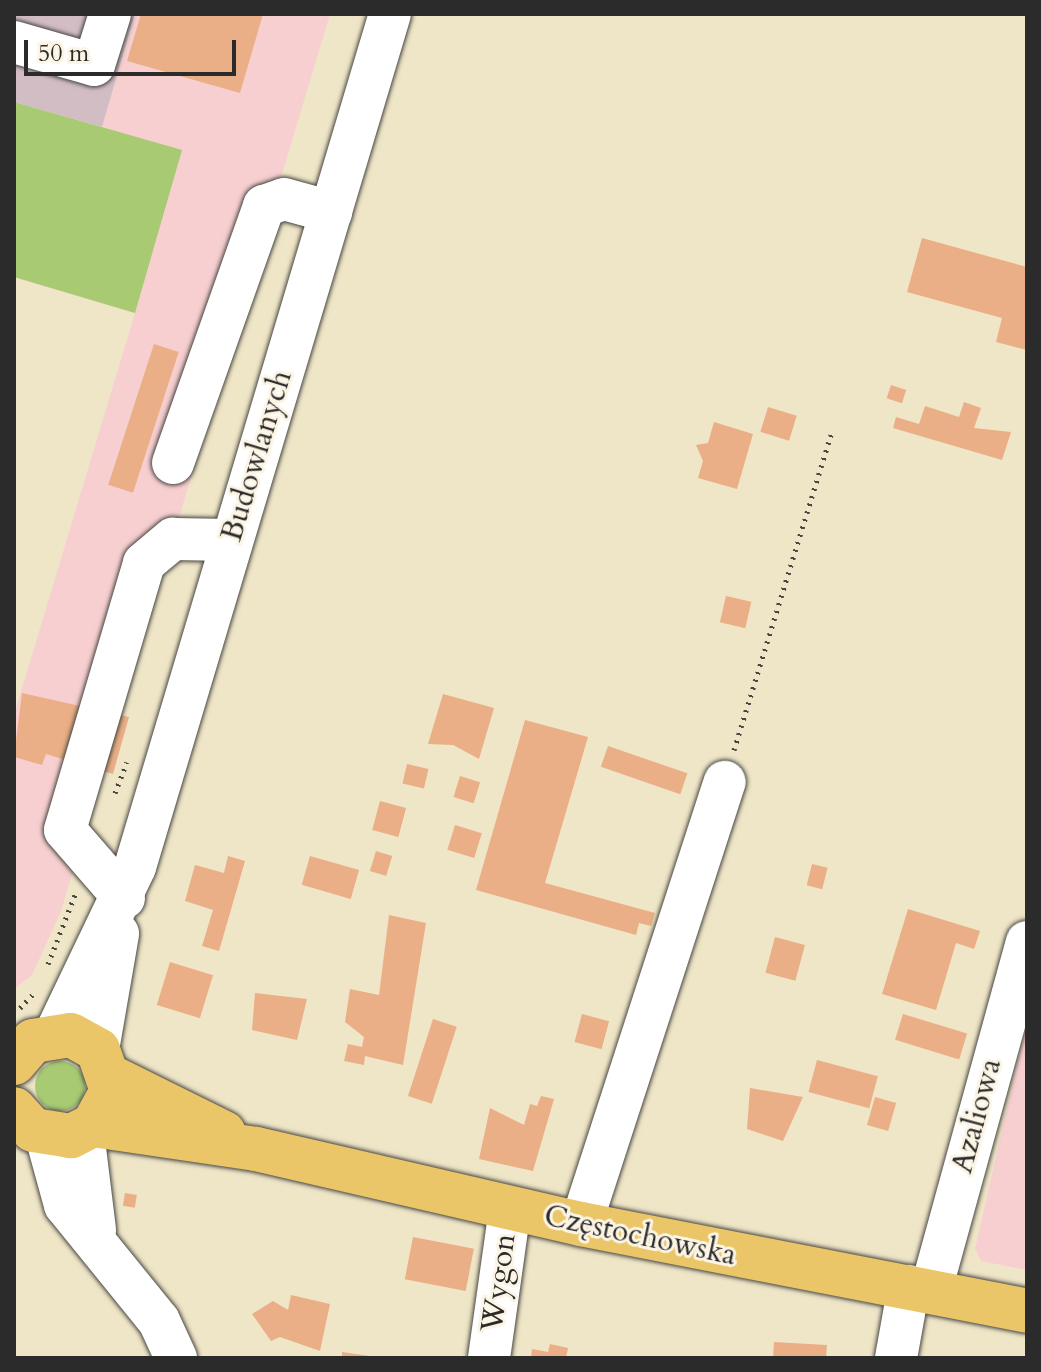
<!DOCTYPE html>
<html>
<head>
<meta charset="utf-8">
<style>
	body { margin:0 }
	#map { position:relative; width:1041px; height:1372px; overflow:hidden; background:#efe5c7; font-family:Cardo,serif }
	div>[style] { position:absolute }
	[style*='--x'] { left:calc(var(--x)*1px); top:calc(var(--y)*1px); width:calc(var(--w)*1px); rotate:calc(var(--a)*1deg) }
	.built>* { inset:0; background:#f7cfd0 }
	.industrial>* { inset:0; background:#d2bdc5 }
	.green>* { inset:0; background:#a7ca73 }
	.round { border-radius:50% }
	.building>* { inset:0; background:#eaaf86; transform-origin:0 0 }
	.path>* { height:5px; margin-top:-2.5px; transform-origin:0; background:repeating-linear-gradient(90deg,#484742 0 2px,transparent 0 8px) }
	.roads { filter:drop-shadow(0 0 2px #484742) drop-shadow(0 0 2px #484742) }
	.minor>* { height:42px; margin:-21px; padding:0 21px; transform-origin:21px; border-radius:21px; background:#fff }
	.major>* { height:44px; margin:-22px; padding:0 22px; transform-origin:22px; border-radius:22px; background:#eac669 }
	span { translate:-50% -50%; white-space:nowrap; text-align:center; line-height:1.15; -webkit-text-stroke:6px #fcf5e5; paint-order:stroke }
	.street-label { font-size:30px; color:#2b2b2b }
	.frame { position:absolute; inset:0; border:16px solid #2b2b2b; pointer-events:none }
	.scale { position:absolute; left:24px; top:40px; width:212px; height:36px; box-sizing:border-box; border:4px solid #2b2b2b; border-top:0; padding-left:10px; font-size:24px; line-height:28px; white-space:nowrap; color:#2b2b2b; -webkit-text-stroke:6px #fcf5e5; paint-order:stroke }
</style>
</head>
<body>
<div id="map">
	<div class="built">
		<div style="clip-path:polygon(135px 14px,330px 14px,61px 911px,32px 975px,14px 989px,14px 715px,135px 313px,14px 277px,14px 102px,102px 127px)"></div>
		<div style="clip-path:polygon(1027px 1021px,1027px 1270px,981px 1261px,975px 1249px)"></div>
	</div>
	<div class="industrial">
		<div style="clip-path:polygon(14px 14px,135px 14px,102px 127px,14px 102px)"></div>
	</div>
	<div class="green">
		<div style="clip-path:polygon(14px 102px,182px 150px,135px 313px,14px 277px)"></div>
		<div class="round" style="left:35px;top:1061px;width:50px;height:50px"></div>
	</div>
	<div class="building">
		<div style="clip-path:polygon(141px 14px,263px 14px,240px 93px,127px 61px)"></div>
		<div style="clip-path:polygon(922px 238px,1027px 267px,1027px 350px,996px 342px,1002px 318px,907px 292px)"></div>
		<div style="left:154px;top:344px;width:26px;height:148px;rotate:18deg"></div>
		<div style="left:891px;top:385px;width:16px;height:14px;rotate:18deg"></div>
		<div style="clip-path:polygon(964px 402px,981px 408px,974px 428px,1011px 432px,1002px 460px,893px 428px,896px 417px,919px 424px,925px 406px,959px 417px)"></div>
		<div style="left:768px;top:407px;width:30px;height:26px;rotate:17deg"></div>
		<div style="clip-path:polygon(714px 422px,753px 434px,737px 489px,698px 478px,703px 461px,696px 445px,708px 443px)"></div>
		<div style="left:726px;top:596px;width:26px;height:27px;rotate:13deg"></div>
		<div style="clip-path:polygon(22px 693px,129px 717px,113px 774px,46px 754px,42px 765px,14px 757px)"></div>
		<div style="clip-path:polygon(443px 694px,494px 708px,479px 759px,453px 745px,428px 744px)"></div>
		<div style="clip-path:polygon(525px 720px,588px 737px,545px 883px,655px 913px,651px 926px,639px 923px,636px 935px,476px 890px)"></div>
		<div style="left:608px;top:746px;width:84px;height:22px;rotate:19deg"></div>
		<div style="left:407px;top:764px;width:22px;height:20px;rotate:13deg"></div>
		<div style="left:460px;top:776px;width:21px;height:22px;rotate:17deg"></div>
		<div style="left:380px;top:801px;width:27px;height:30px;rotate:15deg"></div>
		<div style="left:455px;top:825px;width:28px;height:26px;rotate:17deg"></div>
		<div style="left:376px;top:851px;width:17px;height:21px;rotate:17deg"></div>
		<div style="clip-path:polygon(228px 856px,245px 861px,219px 951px,202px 946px,213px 910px,185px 901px,195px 865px,224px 873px)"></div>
		<div style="left:310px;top:856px;width:51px;height:30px;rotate:16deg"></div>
		<div style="left:812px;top:864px;width:16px;height:22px;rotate:14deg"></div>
		<div style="clip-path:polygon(908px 909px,980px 931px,974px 949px,956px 943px,936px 1010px,882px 994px)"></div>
		<div style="clip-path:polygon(389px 915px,426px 923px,403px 1065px,365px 1056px,364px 1065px,344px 1061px,348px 1044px,362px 1047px,364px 1037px,345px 1022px,350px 989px,379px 995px)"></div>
		<div style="left:775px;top:937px;width:31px;height:37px;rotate:15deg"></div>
		<div style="left:170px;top:962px;width:45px;height:45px;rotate:17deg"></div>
		<div style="clip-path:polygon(255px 993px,307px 999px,297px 1040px,252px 1030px)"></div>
		<div style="left:582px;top:1014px;width:28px;height:29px;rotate:15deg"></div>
		<div style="left:903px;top:1014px;width:67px;height:27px;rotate:17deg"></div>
		<div style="left:433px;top:1019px;width:25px;height:81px;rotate:18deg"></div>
		<div style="left:817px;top:1060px;width:63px;height:33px;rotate:15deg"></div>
		<div style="clip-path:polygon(750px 1088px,803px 1097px,783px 1141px,747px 1129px)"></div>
		<div style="clip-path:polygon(541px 1096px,554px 1099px,533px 1171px,479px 1159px,490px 1108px,524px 1125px,530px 1104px,537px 1106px)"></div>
		<div style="left:875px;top:1097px;width:22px;height:29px;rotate:16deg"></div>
		<div style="left:125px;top:1193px;width:12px;height:13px;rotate:9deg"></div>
		<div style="left:413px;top:1237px;width:62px;height:43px;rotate:11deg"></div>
		<div style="clip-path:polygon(291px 1295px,330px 1304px,320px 1351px,280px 1337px,271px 1341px,252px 1314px,273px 1301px,288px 1310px)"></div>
		<div style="clip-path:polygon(774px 1342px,827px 1345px,826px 1358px,773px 1358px)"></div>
		<div style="clip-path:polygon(550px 1344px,568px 1348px,566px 1358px,531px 1358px,532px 1349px,548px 1352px)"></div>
		<div style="clip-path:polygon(342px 1352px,370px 1356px,370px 1358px,342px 1358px)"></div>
	</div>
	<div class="path">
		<div style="--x:734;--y:750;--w:331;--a:-72.9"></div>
		<div style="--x:115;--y:793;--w:33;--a:-69"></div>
		<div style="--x:48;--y:964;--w:77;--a:-68.7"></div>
		<div style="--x:20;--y:1008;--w:22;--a:-47"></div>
	</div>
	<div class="roads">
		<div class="minor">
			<div style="--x:14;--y:42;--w:83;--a:16"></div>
			<div style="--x:94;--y:65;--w:53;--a:-72.6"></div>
			<div style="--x:173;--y:463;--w:273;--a:-70.5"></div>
			<div style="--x:264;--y:206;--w:21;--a:-19"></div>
			<div style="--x:284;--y:199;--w:49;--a:15.5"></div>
			<div style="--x:124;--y:898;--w:90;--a:-130.9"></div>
			<div style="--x:65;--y:830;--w:278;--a:-73.5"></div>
			<div style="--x:144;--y:563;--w:38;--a:-40"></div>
			<div style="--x:173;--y:539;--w:59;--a:1"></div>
			<div style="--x:55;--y:1034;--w:185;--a:-64.4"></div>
			<div style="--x:135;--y:867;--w:890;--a:-73.36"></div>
			<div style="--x:98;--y:1050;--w:118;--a:-80.2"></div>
			<div style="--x:83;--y:1132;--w:99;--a:83"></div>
			<div style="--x:46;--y:1136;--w:72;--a:74.6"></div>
			<div style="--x:65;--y:1205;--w:149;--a:51"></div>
			<div style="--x:159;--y:1321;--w:41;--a:65.3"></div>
			<div style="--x:581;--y:1224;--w:465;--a:-72"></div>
			<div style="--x:931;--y:1290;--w:361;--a:-74.6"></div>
			<div style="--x:489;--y:1358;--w:150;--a:-82"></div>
			<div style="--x:896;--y:1358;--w:73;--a:-79.8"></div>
		</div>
		<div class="major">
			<div style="--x:14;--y:1063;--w:29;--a:-49"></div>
			<div style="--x:33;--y:1041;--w:38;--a:-9"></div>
			<div style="--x:71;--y:1035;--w:31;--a:29"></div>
			<div style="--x:98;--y:1050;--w:43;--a:71.1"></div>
			<div style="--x:112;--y:1091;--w:39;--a:119"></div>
			<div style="--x:93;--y:1125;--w:25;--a:153"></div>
			<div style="--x:71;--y:1136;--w:38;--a:-171"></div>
			<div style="--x:33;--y:1130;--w:28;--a:-132"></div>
			<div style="--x:111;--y:1077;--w:126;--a:26.4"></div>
			<div style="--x:93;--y:1125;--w:165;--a:8.4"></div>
			<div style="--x:256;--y:1149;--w:334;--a:13"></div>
			<div style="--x:581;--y:1224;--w:454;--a:11"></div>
		</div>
	</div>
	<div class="street-label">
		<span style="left:257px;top:456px;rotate:-73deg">Budowlanych</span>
		<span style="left:977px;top:1116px;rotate:-75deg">Azaliowa</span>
		<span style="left:640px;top:1236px;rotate:12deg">Częstochowska</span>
		<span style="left:499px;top:1283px;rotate:-82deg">Wygon</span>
	</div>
	<div class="frame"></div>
	<div class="scale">50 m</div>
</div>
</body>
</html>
